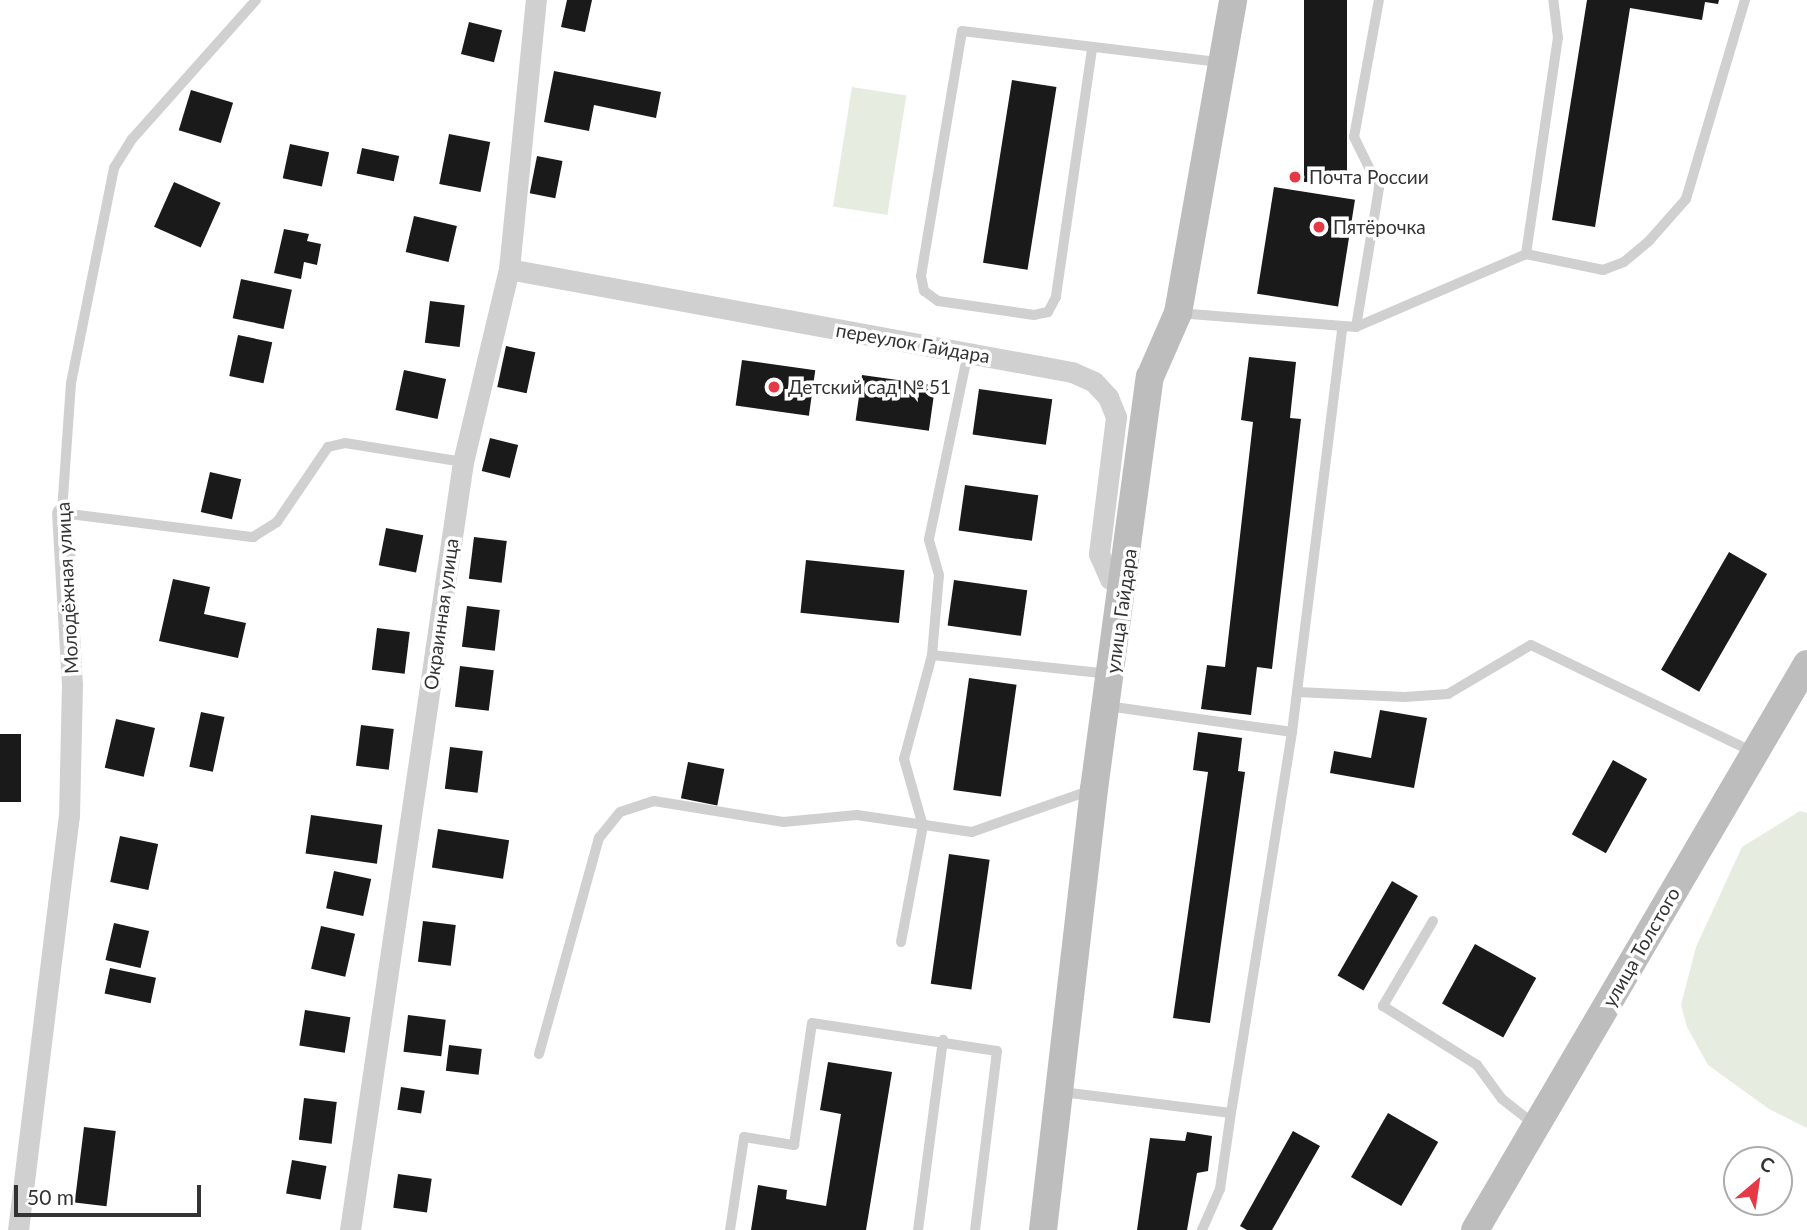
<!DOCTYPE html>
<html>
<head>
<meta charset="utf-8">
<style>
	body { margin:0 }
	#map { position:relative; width:1807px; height:1230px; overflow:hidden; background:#fff; font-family:Lato,sans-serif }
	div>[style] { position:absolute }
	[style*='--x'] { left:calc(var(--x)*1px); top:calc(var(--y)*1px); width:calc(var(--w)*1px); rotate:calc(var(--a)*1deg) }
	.green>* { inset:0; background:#e6ecdf; transform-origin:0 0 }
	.building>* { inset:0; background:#1a1a1a; transform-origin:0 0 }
	.lane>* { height:10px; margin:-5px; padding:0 5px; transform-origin:5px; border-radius:5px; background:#d0d0d0 }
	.street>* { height:21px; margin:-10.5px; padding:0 10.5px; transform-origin:10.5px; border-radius:10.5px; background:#d0d0d0 }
	.secondary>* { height:28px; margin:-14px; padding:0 14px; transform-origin:14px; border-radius:14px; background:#bdbdbd }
	.dots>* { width:19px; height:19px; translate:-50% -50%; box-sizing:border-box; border:4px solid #fff; border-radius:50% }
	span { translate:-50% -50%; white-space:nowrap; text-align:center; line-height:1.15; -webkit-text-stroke:7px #fff; paint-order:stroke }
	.poi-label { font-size:19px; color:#333 }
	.left { translate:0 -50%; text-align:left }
	.street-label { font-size:19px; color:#333 }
	.north { position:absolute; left:1723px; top:1146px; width:70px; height:70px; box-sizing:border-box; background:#fff; border:2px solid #adadad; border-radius:50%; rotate:29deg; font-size:19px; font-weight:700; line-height:28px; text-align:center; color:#333 }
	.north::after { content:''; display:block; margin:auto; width:24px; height:32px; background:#e63946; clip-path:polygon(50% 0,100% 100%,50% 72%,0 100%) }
	.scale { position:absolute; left:14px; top:1185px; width:187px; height:32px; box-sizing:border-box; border:4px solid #333; border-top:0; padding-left:9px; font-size:21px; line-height:24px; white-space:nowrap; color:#333; -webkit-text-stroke:5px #fff; paint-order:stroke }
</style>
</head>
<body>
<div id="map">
	<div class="green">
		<div style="left:852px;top:87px;width:55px;height:121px;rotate:9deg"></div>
		<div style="clip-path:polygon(1800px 811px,1807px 813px,1807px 1128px,1769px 1109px,1708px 1065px,1687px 1027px,1681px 1005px,1696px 947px,1742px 847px)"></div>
	</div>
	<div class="building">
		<div style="clip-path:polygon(567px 0,592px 0,585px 32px,561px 27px)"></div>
		<div style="left:1304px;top:0;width:43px;height:182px"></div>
		<div style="clip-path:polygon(1587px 0,1719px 0,1718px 4px,1705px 2px,1702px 20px,1630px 8px,1595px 227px,1552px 220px)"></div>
		<div style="left:469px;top:22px;width:34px;height:33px;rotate:14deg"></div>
		<div style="clip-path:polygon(554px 71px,661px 92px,656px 118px,594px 105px,589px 131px,544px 122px)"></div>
		<div style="left:1012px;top:80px;width:45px;height:185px;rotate:9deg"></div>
		<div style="left:191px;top:90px;width:44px;height:42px;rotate:17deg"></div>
		<div style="left:449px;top:134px;width:42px;height:51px;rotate:11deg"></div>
		<div style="left:290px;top:144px;width:40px;height:35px;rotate:12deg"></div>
		<div style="left:362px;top:148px;width:38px;height:26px;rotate:12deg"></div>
		<div style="left:537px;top:156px;width:26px;height:38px;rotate:11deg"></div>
		<div style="left:174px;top:182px;width:51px;height:49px;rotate:24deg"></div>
		<div style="left:1274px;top:187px;width:82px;height:108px;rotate:9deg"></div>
		<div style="left:414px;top:216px;width:44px;height:37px;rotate:13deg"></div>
		<div style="clip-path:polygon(284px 229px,309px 234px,307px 241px,321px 244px,317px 265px,304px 262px,301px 279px,274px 273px)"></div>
		<div style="left:241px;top:279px;width:52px;height:40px;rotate:12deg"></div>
		<div style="left:430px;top:301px;width:35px;height:42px;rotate:7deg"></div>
		<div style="left:238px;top:335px;width:35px;height:42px;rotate:12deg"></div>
		<div style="left:506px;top:346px;width:30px;height:42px;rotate:12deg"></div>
		<div style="clip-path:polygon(1249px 357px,1296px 362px,1290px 418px,1301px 419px,1272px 669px,1257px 667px,1251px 715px,1201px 709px,1207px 665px,1225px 667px,1253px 422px,1241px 420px)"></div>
		<div style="left:742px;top:360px;width:74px;height:46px;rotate:8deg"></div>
		<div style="left:404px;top:370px;width:43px;height:41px;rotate:12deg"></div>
		<div style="left:862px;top:375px;width:74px;height:46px;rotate:8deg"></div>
		<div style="left:979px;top:389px;width:74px;height:46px;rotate:8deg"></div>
		<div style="left:490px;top:438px;width:29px;height:34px;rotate:14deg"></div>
		<div style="left:210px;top:472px;width:32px;height:41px;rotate:13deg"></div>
		<div style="left:965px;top:485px;width:74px;height:46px;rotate:8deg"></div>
		<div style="left:386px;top:528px;width:38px;height:38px;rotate:11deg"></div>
		<div style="left:474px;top:537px;width:33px;height:42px;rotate:7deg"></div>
		<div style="left:1729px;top:552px;width:44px;height:136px;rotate:30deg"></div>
		<div style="left:806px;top:560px;width:99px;height:53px;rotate:6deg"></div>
		<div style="clip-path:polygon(173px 579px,210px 587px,204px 614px,246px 623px,238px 658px,159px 641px)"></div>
		<div style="left:954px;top:580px;width:74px;height:46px;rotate:8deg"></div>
		<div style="left:467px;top:606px;width:33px;height:41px;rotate:7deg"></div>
		<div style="left:377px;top:628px;width:33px;height:42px;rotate:7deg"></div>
		<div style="left:460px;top:666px;width:34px;height:41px;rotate:7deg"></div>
		<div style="left:969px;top:678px;width:48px;height:113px;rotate:8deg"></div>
		<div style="clip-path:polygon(1380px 710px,1427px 718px,1414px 788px,1330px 773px,1334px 751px,1371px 758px)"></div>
		<div style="left:201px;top:712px;width:24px;height:56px;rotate:12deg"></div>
		<div style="left:116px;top:719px;width:40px;height:50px;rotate:13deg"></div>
		<div style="left:361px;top:725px;width:33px;height:41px;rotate:7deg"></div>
		<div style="clip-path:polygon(1198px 732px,1242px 738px,1238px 771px,1245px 772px,1210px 1023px,1173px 1018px,1208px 772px,1193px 770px)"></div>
		<div style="left:0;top:734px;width:21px;height:68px"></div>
		<div style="left:450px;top:747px;width:33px;height:42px;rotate:7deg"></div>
		<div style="left:1613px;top:760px;width:39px;height:85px;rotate:29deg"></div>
		<div style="left:688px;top:762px;width:37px;height:37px;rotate:11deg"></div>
		<div style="left:311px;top:815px;width:72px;height:39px;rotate:8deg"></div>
		<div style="left:438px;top:829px;width:72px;height:39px;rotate:9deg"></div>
		<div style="left:120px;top:836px;width:39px;height:47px;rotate:12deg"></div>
		<div style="left:949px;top:854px;width:41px;height:131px;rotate:8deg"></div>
		<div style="left:334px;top:871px;width:38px;height:38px;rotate:12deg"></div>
		<div style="left:1392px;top:881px;width:30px;height:109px;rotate:30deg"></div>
		<div style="left:423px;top:921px;width:33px;height:41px;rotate:7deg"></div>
		<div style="left:114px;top:923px;width:36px;height:38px;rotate:13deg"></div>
		<div style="left:321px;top:926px;width:35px;height:44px;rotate:13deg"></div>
		<div style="left:1475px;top:944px;width:70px;height:68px;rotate:29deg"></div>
		<div style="left:110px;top:968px;width:47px;height:26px;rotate:12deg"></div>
		<div style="left:305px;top:1010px;width:46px;height:36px;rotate:9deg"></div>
		<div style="left:408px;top:1015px;width:38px;height:37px;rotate:7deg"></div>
		<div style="left:449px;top:1045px;width:33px;height:26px;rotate:7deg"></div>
		<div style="clip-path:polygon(828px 1062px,892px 1072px,866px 1230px,751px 1230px,758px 1185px,787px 1190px,786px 1199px,826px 1206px,841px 1114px,820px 1110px)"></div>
		<div style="left:401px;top:1087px;width:24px;height:23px;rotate:9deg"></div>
		<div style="left:304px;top:1098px;width:33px;height:42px;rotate:7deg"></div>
		<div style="left:1388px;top:1113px;width:58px;height:74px;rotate:30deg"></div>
		<div style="left:84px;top:1127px;width:32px;height:76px;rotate:7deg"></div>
		<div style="clip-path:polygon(1293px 1131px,1320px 1146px,1272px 1230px,1247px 1230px,1240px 1226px)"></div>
		<div style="clip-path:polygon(1187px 1132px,1212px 1136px,1208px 1171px,1197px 1173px,1187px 1230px,1137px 1230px,1150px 1138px,1185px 1141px)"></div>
		<div style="left:292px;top:1160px;width:35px;height:34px;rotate:10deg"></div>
		<div style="left:398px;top:1174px;width:34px;height:34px;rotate:8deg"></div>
	</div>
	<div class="lane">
		<div style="--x:256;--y:0;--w:186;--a:131.7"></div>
		<div style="--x:132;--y:139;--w:34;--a:122"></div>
		<div style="--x:114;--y:168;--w:219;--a:101.3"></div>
		<div style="--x:71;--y:383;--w:130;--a:94"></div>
		<div style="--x:62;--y:513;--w:193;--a:7.2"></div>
		<div style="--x:253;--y:537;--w:28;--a:-32"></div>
		<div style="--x:277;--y:522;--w:91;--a:-55.8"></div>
		<div style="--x:328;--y:447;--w:17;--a:-13"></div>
		<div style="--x:345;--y:443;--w:120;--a:9.1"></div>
		<div style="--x:1092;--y:49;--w:251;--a:98.3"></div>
		<div style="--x:1056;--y:297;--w:17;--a:118"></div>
		<div style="--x:1048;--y:312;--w:14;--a:168"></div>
		<div style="--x:1034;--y:315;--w:97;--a:-171.7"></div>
		<div style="--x:938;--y:301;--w:17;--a:-144"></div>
		<div style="--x:924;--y:291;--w:15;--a:-101"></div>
		<div style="--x:921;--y:276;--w:248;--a:-80.5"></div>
		<div style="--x:962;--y:31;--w:259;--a:6.9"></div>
		<div style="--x:1526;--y:254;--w:79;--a:11.7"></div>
		<div style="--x:1603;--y:270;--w:22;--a:-21"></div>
		<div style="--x:1624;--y:262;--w:33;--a:-40"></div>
		<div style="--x:1649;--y:241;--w:56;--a:-48.6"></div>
		<div style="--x:1686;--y:199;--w:208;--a:-73.5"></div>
		<div style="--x:1178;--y:313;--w:179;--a:4.5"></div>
		<div style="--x:1356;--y:327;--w:185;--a:-23.2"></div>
		<div style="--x:1526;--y:254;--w:218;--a:-81.6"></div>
		<div style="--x:1558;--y:38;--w:38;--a:-97"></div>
		<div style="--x:1356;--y:327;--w:141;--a:-80.6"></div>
		<div style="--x:1379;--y:188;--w:57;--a:-116.1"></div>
		<div style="--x:1354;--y:137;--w:139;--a:-79.7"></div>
		<div style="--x:932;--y:655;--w:179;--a:6.1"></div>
		<div style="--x:1297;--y:692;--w:108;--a:2.7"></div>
		<div style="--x:1405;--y:697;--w:43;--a:-4"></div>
		<div style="--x:1448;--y:694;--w:96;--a:-30.6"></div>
		<div style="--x:1531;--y:645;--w:246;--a:25.7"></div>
		<div style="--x:1107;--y:706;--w:187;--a:8"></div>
		<div style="--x:1292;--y:732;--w:406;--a:-82.9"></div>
		<div style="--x:1433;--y:921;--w:99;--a:120.5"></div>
		<div style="--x:1383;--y:1006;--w:111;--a:32.1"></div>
		<div style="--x:1477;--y:1065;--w:42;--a:53.7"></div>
		<div style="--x:1502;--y:1099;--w:41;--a:38"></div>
		<div style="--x:901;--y:942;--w:118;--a:-79.3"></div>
		<div style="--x:923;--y:826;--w:70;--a:-105.8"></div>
		<div style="--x:904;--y:759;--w:108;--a:-74.9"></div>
		<div style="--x:932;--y:655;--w:80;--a:-85"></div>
		<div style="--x:939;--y:575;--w:37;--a:-106"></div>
		<div style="--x:929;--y:539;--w:190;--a:-78.2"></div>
		<div style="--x:539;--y:1054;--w:224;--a:-74.5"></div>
		<div style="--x:599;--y:838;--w:33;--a:-51"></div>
		<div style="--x:620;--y:812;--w:36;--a:-18"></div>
		<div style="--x:654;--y:801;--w:131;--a:9.2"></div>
		<div style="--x:783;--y:822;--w:74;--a:-5.4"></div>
		<div style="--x:857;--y:815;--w:116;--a:8.4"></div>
		<div style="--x:972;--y:832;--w:126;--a:-19.4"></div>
		<div style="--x:1062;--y:1092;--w:170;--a:7.1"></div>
		<div style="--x:1231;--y:1113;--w:386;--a:-80.9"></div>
		<div style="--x:730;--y:1230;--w:94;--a:-81.4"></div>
		<div style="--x:744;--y:1137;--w:51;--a:9.1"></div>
		<div style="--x:794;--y:1145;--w:123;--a:-81.6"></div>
		<div style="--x:812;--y:1023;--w:187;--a:8.6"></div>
		<div style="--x:997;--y:1051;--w:180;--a:97"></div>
		<div style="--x:918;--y:1230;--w:192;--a:-82.5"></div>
		<div style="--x:1202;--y:1230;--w:45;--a:-66.3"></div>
		<div style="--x:1220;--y:1189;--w:77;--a:-81.8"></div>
	</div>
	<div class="street">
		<div style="--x:509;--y:269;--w:572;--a:10.37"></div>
		<div style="--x:1072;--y:372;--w:24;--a:24"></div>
		<div style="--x:1094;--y:382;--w:21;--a:47"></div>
		<div style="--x:1108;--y:397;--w:22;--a:68"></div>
		<div style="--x:1116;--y:417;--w:138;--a:97.1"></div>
		<div style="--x:1099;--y:554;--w:27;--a:66"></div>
		<div style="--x:1110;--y:579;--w:16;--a:14"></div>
		<div style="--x:18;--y:1230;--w:417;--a:-83"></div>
		<div style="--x:69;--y:816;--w:131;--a:-88.7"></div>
		<div style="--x:72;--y:685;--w:172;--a:-93.3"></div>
		<div style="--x:350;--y:1230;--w:776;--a:-81.63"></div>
		<div style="--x:463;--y:462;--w:198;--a:-76.6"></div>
		<div style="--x:509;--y:269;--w:270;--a:-84.3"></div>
	</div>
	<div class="secondary">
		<div style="--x:1043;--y:1230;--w:444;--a:-83.4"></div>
		<div style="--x:1094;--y:789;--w:416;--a:-82.3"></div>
		<div style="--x:1150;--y:377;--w:70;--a:-66.4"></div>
		<div style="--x:1178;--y:313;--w:318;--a:-80"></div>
		<div style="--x:1475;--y:1230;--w:656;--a:-59.61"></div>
	</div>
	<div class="dots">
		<div style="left:1295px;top:177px;background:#e63946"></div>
		<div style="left:1319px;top:227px;background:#e63946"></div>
		<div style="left:774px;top:387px;background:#e63946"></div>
	</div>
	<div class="poi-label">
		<span class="left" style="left:1309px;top:177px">Почта России</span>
		<span class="left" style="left:1333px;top:227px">Пятёрочка</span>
		<span class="left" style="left:788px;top:387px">Детский сад № 51</span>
	</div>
	<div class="street-label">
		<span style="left:913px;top:343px;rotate:10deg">переулок Гайдара</span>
		<span style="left:67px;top:588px;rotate:-93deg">Молодёжная улица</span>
		<span style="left:1121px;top:611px;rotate:-82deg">улица Гайдара</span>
		<span style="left:441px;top:614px;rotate:-82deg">Окраинная улица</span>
		<span style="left:1641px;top:947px;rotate:-60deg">улица Толстого</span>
	</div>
	<div class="north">С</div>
	<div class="scale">50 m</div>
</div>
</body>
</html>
